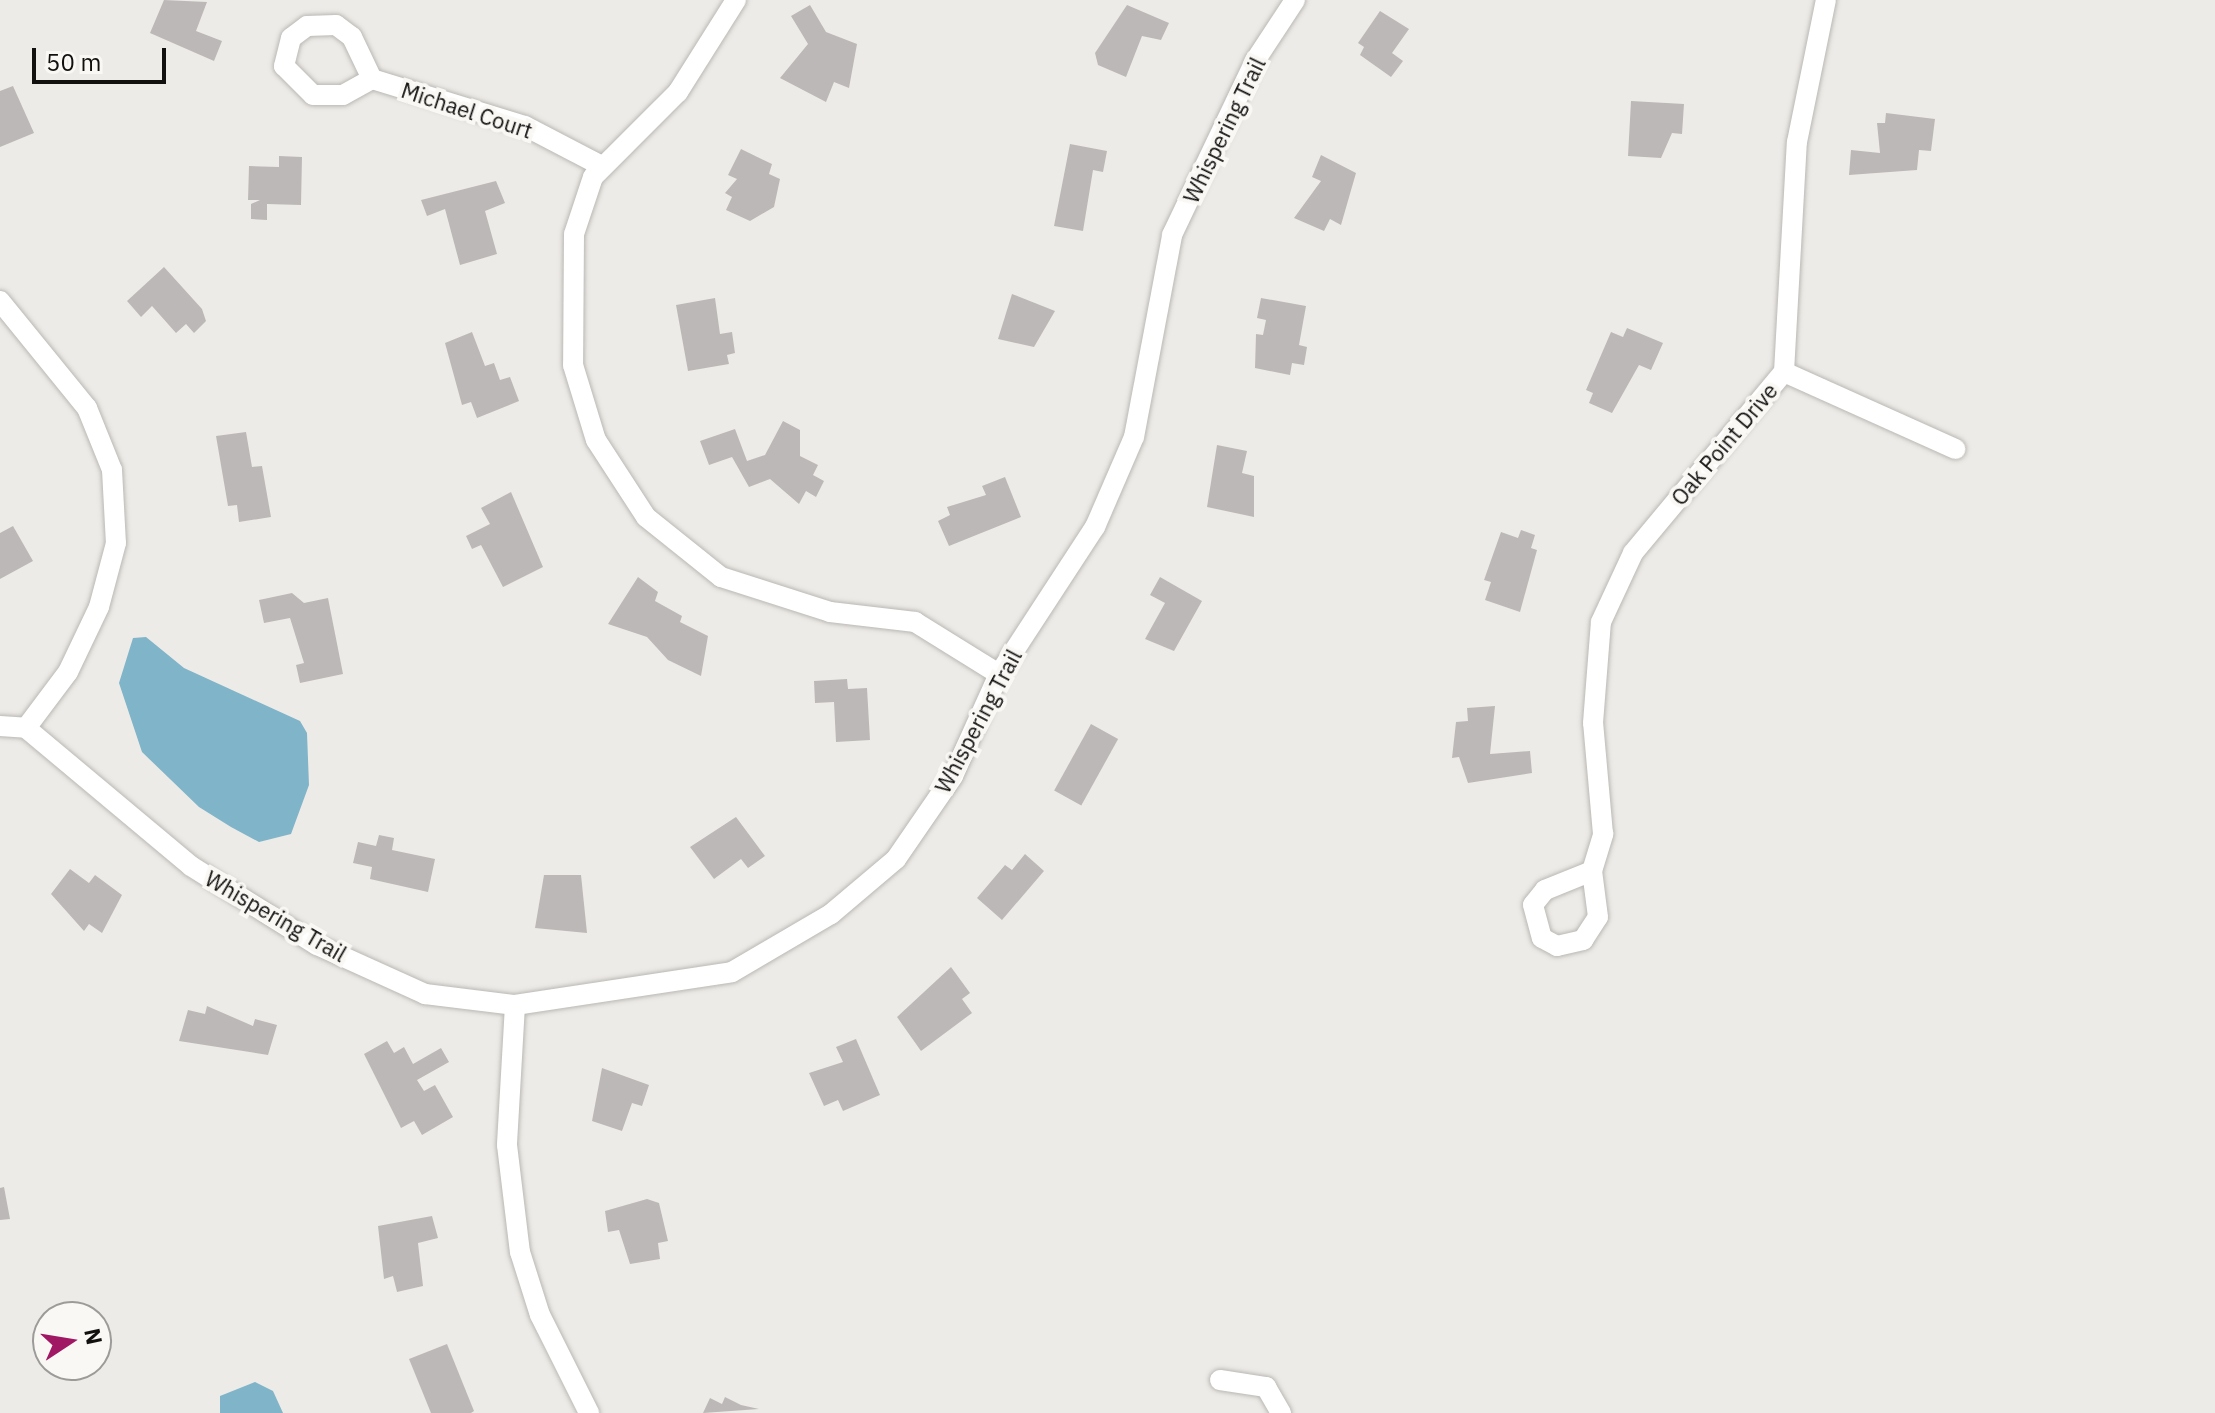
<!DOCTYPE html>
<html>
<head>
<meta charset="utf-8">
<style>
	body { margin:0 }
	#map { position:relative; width:2215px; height:1413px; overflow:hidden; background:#edebe7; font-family:"IBM Plex Sans",sans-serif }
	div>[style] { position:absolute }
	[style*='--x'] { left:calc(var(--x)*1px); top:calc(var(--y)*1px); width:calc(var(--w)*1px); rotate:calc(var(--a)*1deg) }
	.water>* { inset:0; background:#7fb4c9 }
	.building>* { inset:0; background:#bcb8b7; transform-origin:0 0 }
	.roads { filter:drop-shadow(0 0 2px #bab8b4) drop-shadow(0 0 2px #bab8b4) }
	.minor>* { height:20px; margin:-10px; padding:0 10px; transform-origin:10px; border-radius:10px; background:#fff }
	span { translate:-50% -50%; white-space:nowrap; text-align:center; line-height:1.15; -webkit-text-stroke:8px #faf8f5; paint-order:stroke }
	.street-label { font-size:22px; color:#11100f }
	.north { position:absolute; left:32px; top:1301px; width:80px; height:80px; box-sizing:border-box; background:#faf8f5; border:2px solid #9d9b99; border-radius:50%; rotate:78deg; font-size:22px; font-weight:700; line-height:32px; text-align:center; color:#11100f }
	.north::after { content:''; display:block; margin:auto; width:28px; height:36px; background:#a01763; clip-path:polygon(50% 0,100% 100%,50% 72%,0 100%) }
	.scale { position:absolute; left:32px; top:48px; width:134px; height:36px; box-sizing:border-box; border:4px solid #11100f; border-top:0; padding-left:10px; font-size:24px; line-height:28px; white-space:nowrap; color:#11100f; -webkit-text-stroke:6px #faf8f5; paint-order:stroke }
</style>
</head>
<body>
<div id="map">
	<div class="water">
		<div style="clip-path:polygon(146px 637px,184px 668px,300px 721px,307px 733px,309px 785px,291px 834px,259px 842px,231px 827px,199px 807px,142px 752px,119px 683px,133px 638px)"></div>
		<div style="clip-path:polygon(255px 1382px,273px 1391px,283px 1413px,220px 1413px,220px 1396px)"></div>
	</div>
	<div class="building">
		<div style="clip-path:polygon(164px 0,207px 2px,196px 31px,222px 41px,214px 61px,150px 33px)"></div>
		<div style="clip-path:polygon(810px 5px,826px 32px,857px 44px,849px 88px,834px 82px,826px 102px,780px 78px,808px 44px,791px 16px)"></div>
		<div style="clip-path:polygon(1127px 5px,1169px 23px,1161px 40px,1142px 36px,1126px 77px,1098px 65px,1095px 53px)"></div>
		<div style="clip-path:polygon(1380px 11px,1409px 29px,1392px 53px,1403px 61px,1391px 77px,1360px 55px,1364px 47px,1358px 43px)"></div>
		<div style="clip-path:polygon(13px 86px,34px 133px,0 147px,0 91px)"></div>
		<div style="clip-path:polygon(1631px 101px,1684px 104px,1682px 134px,1672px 133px,1661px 158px,1628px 156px)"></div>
		<div style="clip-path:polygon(1886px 113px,1935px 119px,1931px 151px,1919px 150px,1917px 170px,1849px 175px,1851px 150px,1880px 153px,1877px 123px,1885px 123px)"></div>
		<div style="clip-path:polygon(1070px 144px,1107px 151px,1103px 172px,1093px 170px,1083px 231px,1054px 226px)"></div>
		<div style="clip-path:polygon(741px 149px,772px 164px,769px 174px,780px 179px,774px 207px,750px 221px,726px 210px,732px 197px,725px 193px,737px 179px,728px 175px)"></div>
		<div style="clip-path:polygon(1321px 155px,1356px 173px,1341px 225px,1330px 219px,1324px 231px,1294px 218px,1321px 181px,1312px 177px)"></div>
		<div style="clip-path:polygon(279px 156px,302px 157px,301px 205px,267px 204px,267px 220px,251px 219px,251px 204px,260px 200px,248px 200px,249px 166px,279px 167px)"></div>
		<div style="clip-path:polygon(496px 181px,505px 203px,485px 211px,497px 254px,460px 265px,445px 209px,427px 216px,421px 200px)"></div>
		<div style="clip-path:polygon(164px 267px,202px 309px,206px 321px,194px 333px,186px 324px,176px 333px,152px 306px,141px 317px,127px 301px)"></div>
		<div style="clip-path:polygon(1012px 294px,1055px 311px,1034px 347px,998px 339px)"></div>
		<div style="clip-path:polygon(715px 298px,720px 334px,732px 332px,735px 353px,727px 355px,729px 364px,688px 371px,676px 305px)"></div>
		<div style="clip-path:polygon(1261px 298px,1306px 306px,1299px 345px,1307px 347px,1304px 365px,1292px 363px,1290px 375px,1255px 368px,1256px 334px,1263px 335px,1266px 320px,1257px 318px)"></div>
		<div style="clip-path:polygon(1627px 328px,1663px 343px,1651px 370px,1639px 365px,1612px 413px,1589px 403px,1593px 393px,1586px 390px,1611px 332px,1623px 337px)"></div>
		<div style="clip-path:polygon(472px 332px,485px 366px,494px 363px,500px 380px,510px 377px,519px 401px,477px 418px,471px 402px,462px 405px,445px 343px)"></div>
		<div style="clip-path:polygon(783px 421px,800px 430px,800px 456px,818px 465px,813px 475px,824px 481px,816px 497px,806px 491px,799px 504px,770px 479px,749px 487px,732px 457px,709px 465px,700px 441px,735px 429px,747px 461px,765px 455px)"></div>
		<div style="clip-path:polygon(246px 432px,252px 467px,262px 466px,271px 517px,239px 522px,237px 505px,228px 506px,216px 436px)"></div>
		<div style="clip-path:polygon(1217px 445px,1247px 451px,1242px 473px,1254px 476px,1254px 517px,1207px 507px)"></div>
		<div style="clip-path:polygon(1005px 477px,1021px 517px,949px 546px,938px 521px,950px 515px,947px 507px,986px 495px,982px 486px)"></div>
		<div style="clip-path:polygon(511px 492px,543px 567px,503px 587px,481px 545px,472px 549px,466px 536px,490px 524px,481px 508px)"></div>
		<div style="clip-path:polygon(13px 526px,33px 561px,0 579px,0 533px)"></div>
		<div style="clip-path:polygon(1521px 530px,1535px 535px,1531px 548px,1537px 550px,1520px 612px,1485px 600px,1491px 582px,1484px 580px,1501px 532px,1518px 538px)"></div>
		<div style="clip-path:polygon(638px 577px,658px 592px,655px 601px,682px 616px,680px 622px,708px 636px,701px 676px,668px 660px,647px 637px,608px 624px)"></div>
		<div style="clip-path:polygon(1160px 577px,1202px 601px,1174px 651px,1145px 639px,1165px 603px,1150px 595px)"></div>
		<div style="clip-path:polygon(292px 593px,304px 603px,328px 598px,343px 674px,300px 683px,296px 665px,304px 663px,290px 618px,264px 623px,259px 600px)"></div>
		<div style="clip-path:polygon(847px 679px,848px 689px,867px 688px,870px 740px,836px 742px,834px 702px,815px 703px,814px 681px)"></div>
		<div style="clip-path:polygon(1495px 706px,1490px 754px,1530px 751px,1532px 773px,1468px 783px,1459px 757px,1452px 758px,1456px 722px,1468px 721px,1467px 708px)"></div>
		<div style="left:1091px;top:724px;width:31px;height:76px;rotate:29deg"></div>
		<div style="clip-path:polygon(736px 817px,765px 856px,748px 868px,741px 859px,714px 879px,690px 847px)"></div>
		<div style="clip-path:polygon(379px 835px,394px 838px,392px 850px,435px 859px,428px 892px,370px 879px,372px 867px,353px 863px,358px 842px,376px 846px)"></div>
		<div style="clip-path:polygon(1025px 854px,1044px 871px,1002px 920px,977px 898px,1005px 865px,1012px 870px)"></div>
		<div style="clip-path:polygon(70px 869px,89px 883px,95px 875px,122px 895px,102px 933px,89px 924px,84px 931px,51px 894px)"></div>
		<div style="clip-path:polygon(544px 875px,581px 875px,587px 933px,535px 928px)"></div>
		<div style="clip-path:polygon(951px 967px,970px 993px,962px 999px,972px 1013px,921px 1051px,897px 1017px)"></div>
		<div style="clip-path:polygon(207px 1006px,253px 1026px,255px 1019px,277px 1025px,268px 1055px,179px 1041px,188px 1010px,205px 1014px)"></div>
		<div style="clip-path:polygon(856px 1039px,880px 1095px,843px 1111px,838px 1100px,824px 1106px,809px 1073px,843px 1062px,836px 1047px)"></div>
		<div style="clip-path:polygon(387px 1041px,394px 1053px,404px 1047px,413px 1064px,441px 1048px,449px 1062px,417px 1080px,424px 1091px,435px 1085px,453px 1117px,422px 1135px,414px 1121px,401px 1128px,364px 1054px)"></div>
		<div style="clip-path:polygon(602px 1068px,649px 1085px,642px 1106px,632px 1103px,622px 1131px,592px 1121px)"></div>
		<div style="clip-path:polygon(4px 1187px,10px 1219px,0 1220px,0 1188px)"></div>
		<div style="clip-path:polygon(647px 1199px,659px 1203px,668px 1241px,658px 1243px,660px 1259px,630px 1264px,619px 1230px,608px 1232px,605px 1211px)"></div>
		<div style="clip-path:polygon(432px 1216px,438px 1238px,418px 1243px,423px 1286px,397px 1292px,393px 1276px,384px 1279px,378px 1226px)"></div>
		<div style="clip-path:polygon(447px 1344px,474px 1411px,471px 1413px,431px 1413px,409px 1359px)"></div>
		<div style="clip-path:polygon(725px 1397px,741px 1405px,759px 1409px,703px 1413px,710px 1398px,722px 1404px)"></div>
	</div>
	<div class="roads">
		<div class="minor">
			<div style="--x:736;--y:0;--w:109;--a:122.2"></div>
			<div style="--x:678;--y:92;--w:120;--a:135"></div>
			<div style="--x:593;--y:177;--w:60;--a:108.4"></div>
			<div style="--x:574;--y:234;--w:131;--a:90.4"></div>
			<div style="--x:573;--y:365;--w:78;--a:73"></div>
			<div style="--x:596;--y:440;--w:92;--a:57"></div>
			<div style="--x:646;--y:517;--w:96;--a:38.7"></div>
			<div style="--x:721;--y:577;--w:114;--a:17.8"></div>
			<div style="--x:830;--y:612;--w:86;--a:6.7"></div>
			<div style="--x:915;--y:622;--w:99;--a:31.8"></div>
			<div style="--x:372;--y:79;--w:47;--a:-115.5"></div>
			<div style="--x:352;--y:37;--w:20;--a:-143"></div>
			<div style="--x:336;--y:25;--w:29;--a:178"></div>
			<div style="--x:307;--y:26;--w:20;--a:143"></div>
			<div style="--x:291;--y:38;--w:29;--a:104"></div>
			<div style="--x:284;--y:66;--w:41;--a:45"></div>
			<div style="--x:313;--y:95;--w:30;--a:0"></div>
			<div style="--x:343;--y:95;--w:33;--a:-29"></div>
			<div style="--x:372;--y:79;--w:160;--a:17.1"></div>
			<div style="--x:525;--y:126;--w:87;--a:27.5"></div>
			<div style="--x:0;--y:301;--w:138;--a:50.9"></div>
			<div style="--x:87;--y:408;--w:67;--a:68"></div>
			<div style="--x:112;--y:470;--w:73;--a:86.9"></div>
			<div style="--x:116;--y:543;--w:66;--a:104.9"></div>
			<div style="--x:99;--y:607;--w:72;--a:115.5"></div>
			<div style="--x:68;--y:672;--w:70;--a:126.9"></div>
			<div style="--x:1784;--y:372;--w:188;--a:24.2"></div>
			<div style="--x:0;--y:726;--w:26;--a:4"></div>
			<div style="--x:26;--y:728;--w:215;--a:39.9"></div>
			<div style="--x:191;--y:866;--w:149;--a:32.1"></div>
			<div style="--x:317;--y:945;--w:119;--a:24.4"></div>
			<div style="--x:425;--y:994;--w:91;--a:7"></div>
			<div style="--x:515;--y:1005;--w:219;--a:-8.6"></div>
			<div style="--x:732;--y:972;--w:115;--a:-30.4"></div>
			<div style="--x:831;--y:914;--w:85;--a:-40.2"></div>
			<div style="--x:896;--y:859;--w:101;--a:-55.5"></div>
			<div style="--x:953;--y:776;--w:112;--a:-65.7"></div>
			<div style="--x:999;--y:674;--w:176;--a:-56.9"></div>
			<div style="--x:1095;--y:527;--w:98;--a:-66.6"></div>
			<div style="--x:1134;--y:437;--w:206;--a:-79.3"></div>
			<div style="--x:1172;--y:235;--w:193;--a:-64.5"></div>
			<div style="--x:1255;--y:61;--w:73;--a:-56.7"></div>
			<div style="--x:1592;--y:871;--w:51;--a:158"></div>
			<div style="--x:1545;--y:890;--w:19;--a:129"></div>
			<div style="--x:1533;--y:905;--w:34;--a:75"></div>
			<div style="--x:1542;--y:938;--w:17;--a:28"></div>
			<div style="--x:1557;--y:946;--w:27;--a:-13"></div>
			<div style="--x:1583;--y:940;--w:27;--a:-57"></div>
			<div style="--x:1598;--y:917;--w:46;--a:-97.4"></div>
			<div style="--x:1592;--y:871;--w:39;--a:-73"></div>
			<div style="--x:1603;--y:834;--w:111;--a:-95.1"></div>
			<div style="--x:1593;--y:723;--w:101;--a:-85.5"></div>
			<div style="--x:1601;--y:622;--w:76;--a:-65.1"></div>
			<div style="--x:1633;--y:553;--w:236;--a:-50.2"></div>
			<div style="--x:1784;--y:372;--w:230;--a:-86.8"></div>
			<div style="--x:1797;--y:142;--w:145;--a:-78.5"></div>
			<div style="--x:515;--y:1005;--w:140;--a:93.3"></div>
			<div style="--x:507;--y:1145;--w:108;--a:83.1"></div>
			<div style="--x:520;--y:1252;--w:66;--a:72.4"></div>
			<div style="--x:540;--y:1315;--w:110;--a:63.4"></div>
			<div style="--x:1220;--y:1380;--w:47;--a:8.7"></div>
			<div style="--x:1266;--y:1387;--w:30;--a:60"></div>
		</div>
	</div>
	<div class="street-label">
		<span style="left:467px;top:110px;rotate:18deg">Michael Court</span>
		<span style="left:1224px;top:130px;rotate:-64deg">Whispering Trail</span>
		<span style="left:1724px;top:444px;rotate:-50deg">Oak Point Drive</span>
		<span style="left:978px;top:721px;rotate:-62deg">Whispering Trail</span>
		<span style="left:276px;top:916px;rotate:30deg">Whispering Trail</span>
	</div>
	<div class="north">N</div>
	<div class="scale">50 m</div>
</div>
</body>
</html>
